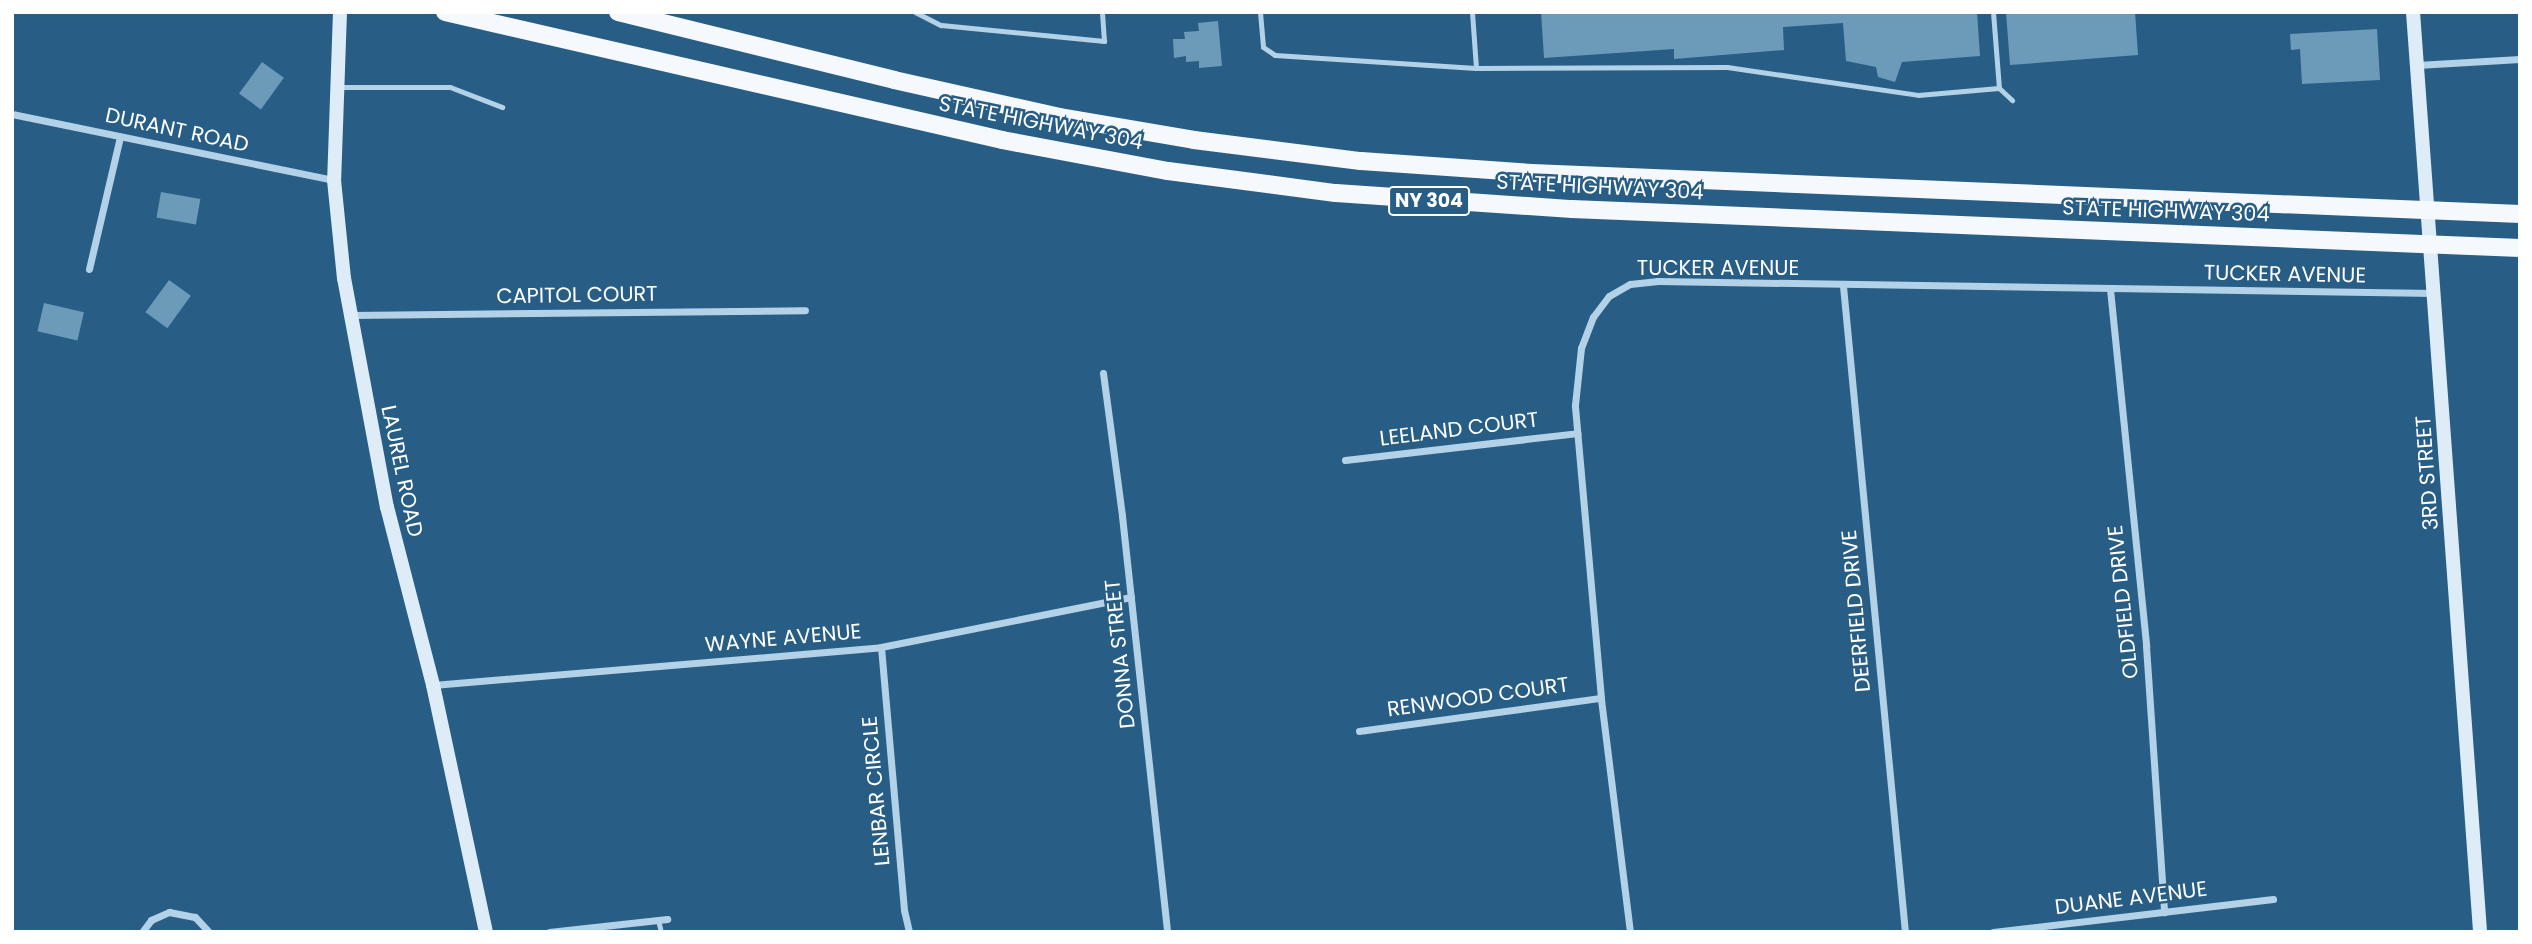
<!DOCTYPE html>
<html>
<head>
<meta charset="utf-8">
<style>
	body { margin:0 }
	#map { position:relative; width:2532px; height:944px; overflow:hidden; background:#285e85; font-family:Poppins,sans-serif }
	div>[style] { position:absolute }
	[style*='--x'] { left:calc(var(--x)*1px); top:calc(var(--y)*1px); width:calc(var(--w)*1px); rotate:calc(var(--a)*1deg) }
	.building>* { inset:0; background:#6c9ab9; transform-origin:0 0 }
	.lane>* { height:5px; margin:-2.5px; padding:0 2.5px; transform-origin:2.5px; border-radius:2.5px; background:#b3d2e7 }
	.street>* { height:7px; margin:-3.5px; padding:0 3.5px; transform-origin:3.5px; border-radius:3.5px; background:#b3d2e7 }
	.secondary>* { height:14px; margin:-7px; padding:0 7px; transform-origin:7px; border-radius:7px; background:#ddecf7 }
	.primary>* { height:18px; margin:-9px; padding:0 9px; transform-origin:9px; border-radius:9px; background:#f5f9fe }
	span { translate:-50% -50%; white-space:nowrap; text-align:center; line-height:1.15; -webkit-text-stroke:5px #285e85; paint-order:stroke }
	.shield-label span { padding:2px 5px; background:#285e85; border:2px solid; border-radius:5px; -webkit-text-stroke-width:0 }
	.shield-label { font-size:19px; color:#fff; font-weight:700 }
	.street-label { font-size:21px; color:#fff }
	.frame { position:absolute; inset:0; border:14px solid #fff; pointer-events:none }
</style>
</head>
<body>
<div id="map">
	<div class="building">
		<div style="clip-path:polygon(1541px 12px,1977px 12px,1980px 56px,1902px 62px,1895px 82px,1878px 77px,1876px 67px,1846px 61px,1843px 23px,1783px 27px,1784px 50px,1674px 59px,1674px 49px,1544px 58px)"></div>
		<div style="clip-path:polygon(2006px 12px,2135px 12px,2138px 55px,2010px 65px)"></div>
		<div style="clip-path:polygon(1218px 21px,1222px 66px,1199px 68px,1199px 61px,1186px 62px,1186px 56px,1174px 58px,1173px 39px,1185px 39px,1184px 32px,1199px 31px,1198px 23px)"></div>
		<div style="clip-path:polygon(2377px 29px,2380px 80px,2302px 84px,2300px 49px,2291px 50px,2290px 34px)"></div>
		<div style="left:262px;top:62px;width:27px;height:39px;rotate:36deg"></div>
		<div style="left:161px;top:192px;width:40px;height:26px;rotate:10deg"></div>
		<div style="left:169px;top:280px;width:27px;height:40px;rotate:36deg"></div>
		<div style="left:44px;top:303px;width:41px;height:29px;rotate:13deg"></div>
	</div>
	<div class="lane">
		<div style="--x:915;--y:12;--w:29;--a:27"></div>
		<div style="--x:941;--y:25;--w:164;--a:5.6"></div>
		<div style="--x:1104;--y:41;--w:29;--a:-94"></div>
		<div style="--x:1260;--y:12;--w:35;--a:85"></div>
		<div style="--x:1263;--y:47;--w:14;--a:34"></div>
		<div style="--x:1275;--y:55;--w:201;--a:3.7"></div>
		<div style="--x:1476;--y:68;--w:56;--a:-94.1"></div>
		<div style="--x:1993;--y:12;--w:76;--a:85.5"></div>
		<div style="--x:1999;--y:88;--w:18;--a:43"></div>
		<div style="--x:1476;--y:68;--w:251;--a:-0.2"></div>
		<div style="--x:1727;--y:67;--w:193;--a:8.3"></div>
		<div style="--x:1918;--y:95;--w:81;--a:-4.9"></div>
		<div style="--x:338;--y:87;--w:112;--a:0"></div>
		<div style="--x:450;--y:87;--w:56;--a:21"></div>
		<div style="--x:658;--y:920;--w:12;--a:76"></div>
	</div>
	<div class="street">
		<div style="--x:2417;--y:65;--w:103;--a:-3.3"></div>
		<div style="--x:12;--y:114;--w:329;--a:11.6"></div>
		<div style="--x:89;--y:269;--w:136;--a:-76.8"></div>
		<div style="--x:1843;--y:286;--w:649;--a:84.52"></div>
		<div style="--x:2110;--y:289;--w:359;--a:84.2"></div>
		<div style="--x:2146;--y:646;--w:267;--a:86.1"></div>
		<div style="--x:351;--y:315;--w:454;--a:-0.6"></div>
		<div style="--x:1103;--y:373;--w:144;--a:82.4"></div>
		<div style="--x:1122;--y:516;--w:418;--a:83.8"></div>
		<div style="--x:1345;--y:460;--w:234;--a:-6.6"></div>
		<div style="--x:881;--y:647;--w:264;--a:85"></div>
		<div style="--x:904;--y:910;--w:23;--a:77"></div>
		<div style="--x:433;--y:685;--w:450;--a:-4.8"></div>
		<div style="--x:881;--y:647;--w:255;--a:-11.3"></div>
		<div style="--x:1359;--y:731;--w:244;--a:-7.8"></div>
		<div style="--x:142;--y:932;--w:15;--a:-53"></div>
		<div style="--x:151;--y:920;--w:20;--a:-24"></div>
		<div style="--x:169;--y:912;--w:26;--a:11"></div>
		<div style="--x:195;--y:917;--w:21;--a:47"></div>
		<div style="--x:549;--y:932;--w:119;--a:-6.3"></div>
		<div style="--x:1630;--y:932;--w:236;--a:-97.1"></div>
		<div style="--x:1601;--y:698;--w:294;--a:-95.1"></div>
		<div style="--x:1575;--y:405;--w:57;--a:-84"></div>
		<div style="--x:1581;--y:348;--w:33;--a:-69"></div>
		<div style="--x:1593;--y:317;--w:26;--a:-53"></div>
		<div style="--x:1609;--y:296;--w:24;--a:-30"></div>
		<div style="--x:1630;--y:284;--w:28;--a:-6"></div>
		<div style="--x:1658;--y:281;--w:776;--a:0.89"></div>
		<div style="--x:1993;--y:932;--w:282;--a:-6.7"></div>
	</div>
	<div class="secondary">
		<div style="--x:340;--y:12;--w:168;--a:92"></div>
		<div style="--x:334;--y:180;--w:99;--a:84.2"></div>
		<div style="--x:344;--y:278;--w:233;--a:79.4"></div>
		<div style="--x:387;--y:507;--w:184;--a:75.5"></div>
		<div style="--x:433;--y:685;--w:253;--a:77.9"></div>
		<div style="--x:2413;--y:12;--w:922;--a:85.83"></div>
	</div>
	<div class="primary">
		<div style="--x:445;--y:12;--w:572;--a:12.94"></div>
		<div style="--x:1002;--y:140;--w:169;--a:10.6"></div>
		<div style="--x:1168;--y:171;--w:169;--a:7.5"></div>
		<div style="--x:1336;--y:193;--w:237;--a:3.9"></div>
		<div style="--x:1572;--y:209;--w:949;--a:2.36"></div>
		<div style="--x:618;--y:12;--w:284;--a:13.8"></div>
		<div style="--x:894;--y:80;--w:170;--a:12.6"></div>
		<div style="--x:1060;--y:117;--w:136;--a:9.7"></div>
		<div style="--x:1194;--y:140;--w:168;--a:7.2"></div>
		<div style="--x:1361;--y:161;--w:171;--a:4"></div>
		<div style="--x:1532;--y:173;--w:989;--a:2.38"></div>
	</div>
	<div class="shield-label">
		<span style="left:1429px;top:201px">NY 304</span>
	</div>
	<div class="street-label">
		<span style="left:1041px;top:123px;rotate:11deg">STATE HIGHWAY 304</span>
		<span style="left:177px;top:130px;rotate:12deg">DURANT ROAD</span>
		<span style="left:1600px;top:187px;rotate:3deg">STATE HIGHWAY 304</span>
		<span style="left:2166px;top:211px;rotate:2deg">STATE HIGHWAY 304</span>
		<span style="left:1718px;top:268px">TUCKER AVENUE</span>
		<span style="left:2285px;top:274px;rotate:1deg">TUCKER AVENUE</span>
		<span style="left:577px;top:295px;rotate:-1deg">CAPITOL COURT</span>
		<span style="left:1459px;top:429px;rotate:-7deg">LEELAND COURT</span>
		<span style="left:402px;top:471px;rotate:78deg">LAUREL ROAD</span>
		<span style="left:2427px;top:473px;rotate:-94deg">3RD STREET</span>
		<span style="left:2123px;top:602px;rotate:-96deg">OLDFIELD DRIVE</span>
		<span style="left:1856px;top:611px;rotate:-95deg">DEERFIELD DRIVE</span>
		<span style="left:783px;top:638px;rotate:-5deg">WAYNE AVENUE</span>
		<span style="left:1120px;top:654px;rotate:-96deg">DONNA STREET</span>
		<span style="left:1478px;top:697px;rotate:-8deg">RENWOOD COURT</span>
		<span style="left:876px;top:791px;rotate:-95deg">LENBAR CIRCLE</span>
		<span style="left:2131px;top:898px;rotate:-7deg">DUANE AVENUE</span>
	</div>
	<div class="frame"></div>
</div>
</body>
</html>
